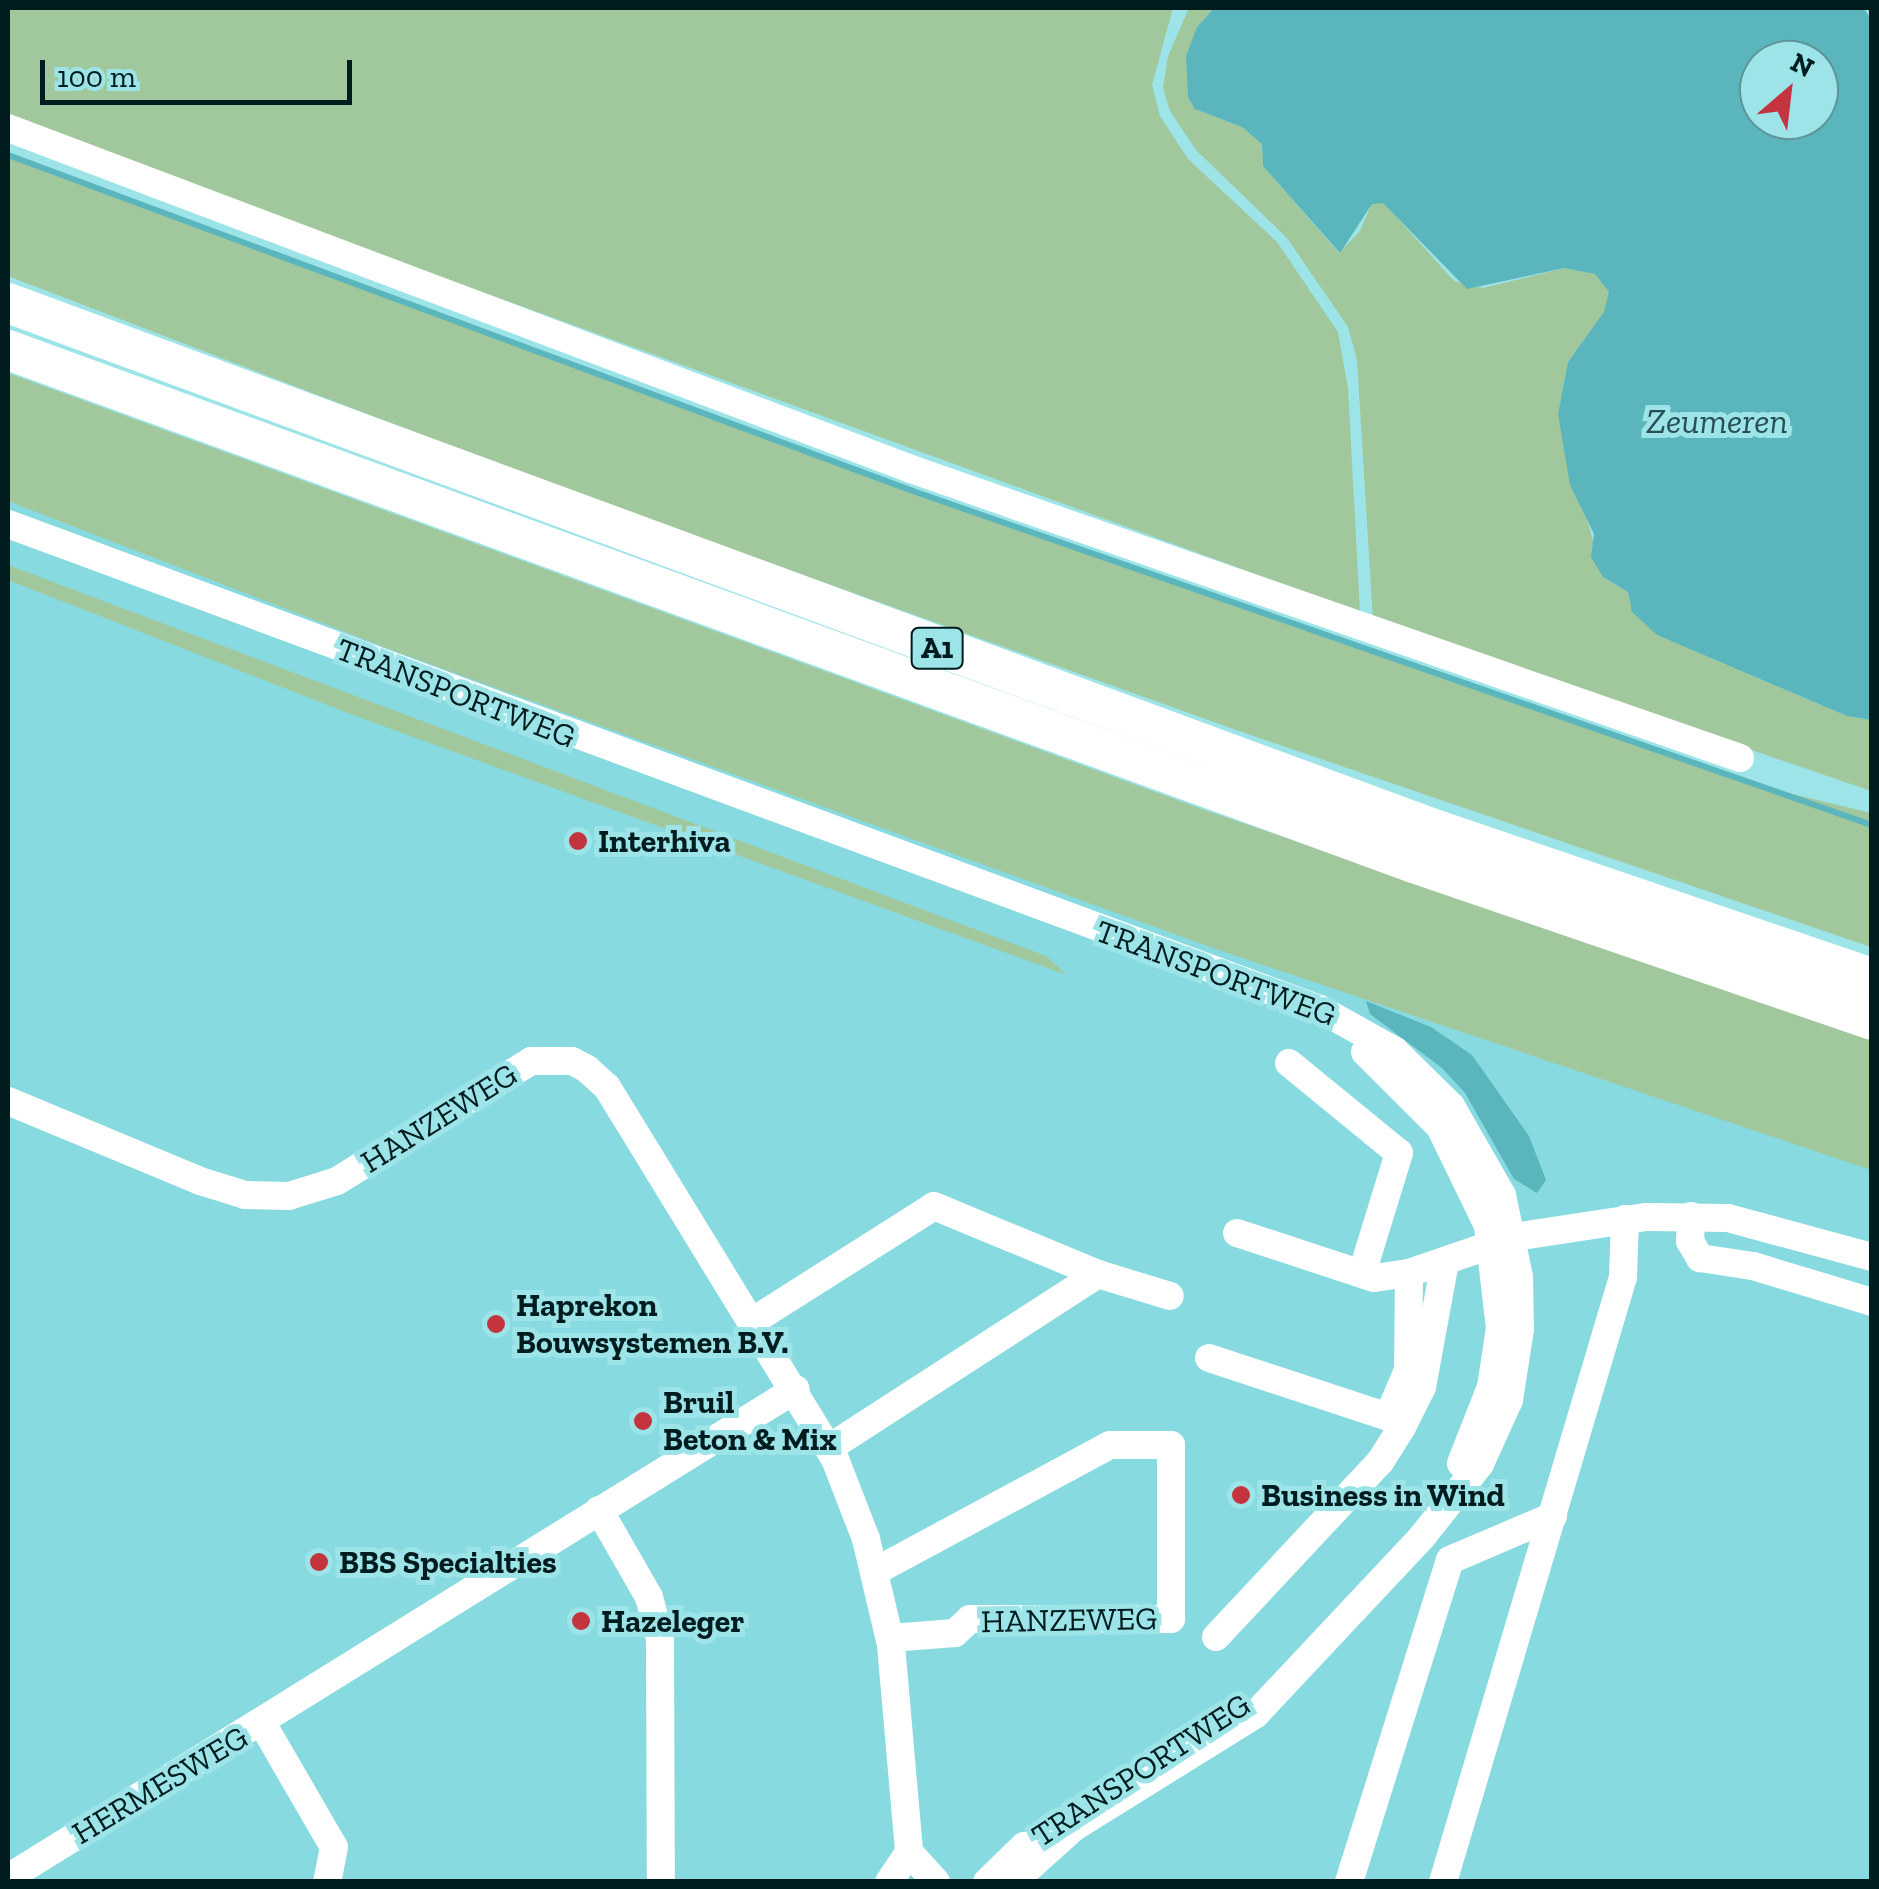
<!DOCTYPE html>
<html>
<head>
<meta charset="utf-8">
<style>
	body { margin:0 }
	#map { position:relative; width:1879px; height:1889px; overflow:hidden; background:#9de4e9; font-family:"Zilla Slab",serif }
	div>[style] { position:absolute }
	[style*='--x'] { left:calc(var(--x)*1px); top:calc(var(--y)*1px); width:calc(var(--w)*1px); rotate:calc(var(--a)*1deg) }
	.built>* { inset:0; background:#87dae0 }
	.green>* { inset:0; background:#a1c79c }
	.water>* { inset:0; background:#5ab5bc }
	.stream>* { height:6px; margin:-3px; padding:0 3px; transform-origin:3px; border-radius:3px; background:#5ab5bc }
	.minor>* { height:28px; margin:-14px; padding:0 14px; transform-origin:14px; border-radius:14px; background:#fff }
	.highway>* { height:40px; margin:-20px; padding:0 20px; transform-origin:20px; border-radius:20px; background:#fff }
	.dots>* { width:28px; height:28px; translate:-50% -50%; box-sizing:border-box; border:5px solid #9de4e9; border-radius:50% }
	span { translate:-50% -50%; white-space:nowrap; text-align:center; line-height:1.15; -webkit-text-stroke:10px #9de4e9; paint-order:stroke }
	.shield-label span { padding:2px 8px; background:#9de4e9; border:2px solid; border-radius:8px; -webkit-text-stroke-width:0 }
	.shield-label { font-size:30px; color:#001c1e; font-weight:700 }
	.street-label { font-size:32px; color:#001c1e }
	.poi-label { font-size:32px; color:#001c1e; font-weight:700 }
	.left { translate:0 -50%; text-align:left }
	.water-label { font-size:35px; color:#275053; font-style:italic }
	.frame { position:absolute; inset:0; border:10px solid #001c1e; pointer-events:none }
	.north { position:absolute; left:1739px; top:40px; width:100px; height:100px; box-sizing:border-box; background:#9de4e9; border:2px solid #5e9498; border-radius:50%; rotate:28deg; font-size:28px; font-weight:700; line-height:40px; text-align:center; color:#001c1e }
	.north::after { content:''; display:block; margin:auto; width:35px; height:45px; background:#c4343f; clip-path:polygon(50% 0,100% 100%,50% 72%,0 100%) }
	.scale { position:absolute; left:40px; top:60px; width:312px; height:45px; box-sizing:border-box; border:5px solid #001c1e; border-top:0; padding-left:12px; font-size:30px; line-height:35px; white-space:nowrap; color:#001c1e; -webkit-text-stroke:8px #9de4e9; paint-order:stroke }
</style>
</head>
<body>
<div id="map">
	<div class="built">
		<div style="clip-path:polygon(8px 458px,1871px 1140px,1871px 1881px,8px 1881px)"></div>
	</div>
	<div class="green">
		<div style="clip-path:polygon(8px 8px,1173px 8px,1152px 85px,1160px 116px,1188px 159px,1277px 242px,1338px 332px,1348px 388px,1360px 612px,8px 119px)"></div>
		<div style="clip-path:polygon(1189px 8px,1214px 8px,1197px 27px,1195px 109px,1242px 127px,1262px 144px,1263px 166px,1339px 253px,1360px 231px,1372px 203px,1384px 203px,1454px 281px,1483px 288px,1564px 268px,1595px 274px,1610px 293px,1605px 312px,1568px 362px,1558px 414px,1603px 577px,1628px 592px,1633px 612px,1657px 635px,1847px 716px,1871px 720px,1871px 791px,1373px 620px,1357px 360px,1348px 327px,1287px 238px,1196px 150px,1170px 111px,1163px 88px,1168px 56px)"></div>
		<div style="clip-path:polygon(8px 153px,731px 425px,1763px 787px,1871px 813px,1871px 947px,1239px 731px,549px 484px,8px 276px)"></div>
		<div style="clip-path:polygon(8px 373px,1202px 809px,1871px 1038px,1871px 1170px,1210px 947px,397px 652px,8px 501px)"></div>
		<div style="clip-path:polygon(8px 565px,1046px 956px,1067px 975px,353px 715px,8px 580px)"></div>
	</div>
	<div class="water">
		<div style="clip-path:polygon(evenodd,1214px 8px,1864px 8px,1872px 21px,1871px 720px,1847px 716px,1657px 635px,1632px 612px,1628px 592px,1603px 577px,1591px 557px,1594px 534px,1570px 485px,1558px 414px,1568px 362px,1604px 312px,1609px 292px,1595px 274px,1564px 268px,1467px 289px,1383px 203px,1372px 204px,1340px 253px,1263px 166px,1262px 144px,1242px 127px,1195px 109px,1188px 97px,1186px 56px,1197px 27px,1214px 8px,1759px 60px,1819px 60px,1819px 120px,1759px 120px,1759px 60px)"></div>
		<div style="clip-path:polygon(1366px 1001px,1431px 1027px,1472px 1055px,1529px 1136px,1546px 1180px,1537px 1193px,1514px 1179px,1465px 1093px,1442px 1068px,1370px 1014px)"></div>
	</div>
	<div class="stream">
		<div style="--x:8;--y:155;--w:965;--a:20.37"></div>
		<div style="--x:913;--y:491;--w:1015;--a:19.2"></div>
	</div>
	<div class="minor">
		<div style="--x:8;--y:128;--w:965;--a:20.69"></div>
		<div style="--x:911;--y:469;--w:878;--a:19.22"></div>
		<div style="--x:8;--y:524;--w:1399;--a:20.29"></div>
		<div style="--x:1320;--y:1009;--w:86;--a:29.2"></div>
		<div style="--x:1395;--y:1051;--w:78;--a:44.5"></div>
		<div style="--x:1451;--y:1106;--w:103;--a:60.2"></div>
		<div style="--x:1502;--y:1195;--w:84;--a:78.3"></div>
		<div style="--x:1519;--y:1277;--w:52;--a:88.9"></div>
		<div style="--x:1520;--y:1329;--w:72;--a:98.8"></div>
		<div style="--x:1509;--y:1400;--w:70;--a:114.4"></div>
		<div style="--x:1480;--y:1464;--w:93;--a:128.5"></div>
		<div style="--x:1422;--y:1537;--w:243;--a:133.2"></div>
		<div style="--x:1256;--y:1714;--w:216;--a:148.1"></div>
		<div style="--x:1073;--y:1828;--w:81;--a:138"></div>
		<div style="--x:1365;--y:1052;--w:106;--a:45"></div>
		<div style="--x:1440;--y:1127;--w:110;--a:64.1"></div>
		<div style="--x:1488;--y:1226;--w:103;--a:83.3"></div>
		<div style="--x:1500;--y:1328;--w:60;--a:98.7"></div>
		<div style="--x:1491;--y:1387;--w:82;--a:111.5"></div>
		<div style="--x:1289;--y:1063;--w:142;--a:39.3"></div>
		<div style="--x:1399;--y:1153;--w:126;--a:107.1"></div>
		<div style="--x:8;--y:1101;--w:208;--a:22.6"></div>
		<div style="--x:200;--y:1181;--w:47;--a:17.3"></div>
		<div style="--x:245;--y:1195;--w:44;--a:1.3"></div>
		<div style="--x:289;--y:1196;--w:50;--a:-17.4"></div>
		<div style="--x:337;--y:1181;--w:228;--a:-31.7"></div>
		<div style="--x:531;--y:1061;--w:41;--a:0"></div>
		<div style="--x:572;--y:1061;--w:17;--a:28"></div>
		<div style="--x:587;--y:1069;--w:27;--a:42"></div>
		<div style="--x:607;--y:1087;--w:436;--a:58.5"></div>
		<div style="--x:835;--y:1459;--w:86;--a:68.8"></div>
		<div style="--x:866;--y:1539;--w:109;--a:76.7"></div>
		<div style="--x:891;--y:1645;--w:208;--a:85"></div>
		<div style="--x:909;--y:1852;--w:40;--a:48"></div>
		<div style="--x:1691;--y:1216;--w:25;--a:92"></div>
		<div style="--x:1690;--y:1241;--w:20;--a:60"></div>
		<div style="--x:1700;--y:1258;--w:54;--a:8.6"></div>
		<div style="--x:1753;--y:1266;--w:124;--a:16.8"></div>
		<div style="--x:1237;--y:1233;--w:144;--a:18.2"></div>
		<div style="--x:1374;--y:1278;--w:35;--a:-8"></div>
		<div style="--x:1409;--y:1273;--w:111;--a:-18.9"></div>
		<div style="--x:1514;--y:1237;--w:134;--a:-8.6"></div>
		<div style="--x:1647;--y:1217;--w:81;--a:0.7"></div>
		<div style="--x:1728;--y:1218;--w:149;--a:15.2"></div>
		<div style="--x:753;--y:1321;--w:214;--a:-32.4"></div>
		<div style="--x:934;--y:1206;--w:178;--a:22.5"></div>
		<div style="--x:1209;--y:1358;--w:188;--a:18.2"></div>
		<div style="--x:1388;--y:1417;--w:51;--a:-66.9"></div>
		<div style="--x:1408;--y:1370;--w:97;--a:-89.4"></div>
		<div style="--x:829;--y:1448;--w:320;--a:-32.9"></div>
		<div style="--x:1098;--y:1274;--w:75;--a:17"></div>
		<div style="--x:599;--y:1510;--w:100;--a:60.1"></div>
		<div style="--x:649;--y:1597;--w:43;--a:75.3"></div>
		<div style="--x:660;--y:1639;--w:243;--a:89.8"></div>
		<div style="--x:874;--y:1572;--w:268;--a:-28.3"></div>
		<div style="--x:1110;--y:1445;--w:61;--a:0"></div>
		<div style="--x:1171;--y:1445;--w:174;--a:90"></div>
		<div style="--x:1171;--y:1619;--w:201;--a:180"></div>
		<div style="--x:970;--y:1619;--w:21;--a:137"></div>
		<div style="--x:955;--y:1633;--w:65;--a:175.6"></div>
		<div style="--x:1216;--y:1637;--w:240;--a:-46.9"></div>
		<div style="--x:1380;--y:1462;--w:41;--a:-57.8"></div>
		<div style="--x:1402;--y:1427;--w:45;--a:-63.4"></div>
		<div style="--x:1422;--y:1387;--w:127;--a:-79.6"></div>
		<div style="--x:262;--y:1723;--w:143;--a:59.9"></div>
		<div style="--x:334;--y:1847;--w:36;--a:101"></div>
		<div style="--x:8;--y:1878;--w:927;--a:-31.82"></div>
		<div style="--x:889;--y:1882;--w:36;--a:-56"></div>
		<div style="--x:987;--y:1882;--w:52;--a:-44.2"></div>
		<div style="--x:1349;--y:1882;--w:337;--a:-72.6"></div>
		<div style="--x:1450;--y:1560;--w:112;--a:-23.1"></div>
		<div style="--x:1443;--y:1882;--w:631;--a:-73.43"></div>
		<div style="--x:1623;--y:1277;--w:58;--a:-88"></div>
	</div>
	<div class="highway">
		<div style="--x:8;--y:303;--w:1514;--a:20.25"></div>
		<div style="--x:1428;--y:827;--w:469;--a:18.8"></div>
		<div style="--x:8;--y:350;--w:1497;--a:20.05"></div>
		<div style="--x:1414;--y:863;--w:484;--a:18.9"></div>
	</div>
	<div class="dots">
		<div style="left:578px;top:841px;background:#c4343f"></div>
		<div style="left:496px;top:1324px;background:#c4343f"></div>
		<div style="left:643px;top:1421px;background:#c4343f"></div>
		<div style="left:1241px;top:1495px;background:#c4343f"></div>
		<div style="left:319px;top:1562px;background:#c4343f"></div>
		<div style="left:581px;top:1621px;background:#c4343f"></div>
	</div>
	<div class="shield-label">
		<span style="left:937px;top:648px">A1</span>
	</div>
	<div class="street-label">
		<span style="left:456px;top:693px;rotate:21deg">TRANSPORTWEG</span>
		<span style="left:1216px;top:973px;rotate:20deg">TRANSPORTWEG</span>
		<span style="left:439px;top:1118px;rotate:-32deg">HANZEWEG</span>
		<span style="left:1069px;top:1620px;rotate:-1deg">HANZEWEG</span>
		<span style="left:1141px;top:1770px;rotate:-33deg">TRANSPORTWEG</span>
		<span style="left:160px;top:1785px;rotate:-31deg">HERMESWEG</span>
	</div>
	<div class="poi-label">
		<span class="left" style="left:598px;top:841px">Interhiva</span>
		<span class="left" style="left:516px;top:1324px">Haprekon<br>Bouwsystemen B.V.</span>
		<span class="left" style="left:663px;top:1421px">Bruil<br>Beton &amp; Mix</span>
		<span class="left" style="left:1261px;top:1495px">Business in Wind</span>
		<span class="left" style="left:339px;top:1562px">BBS Specialties</span>
		<span class="left" style="left:601px;top:1621px">Hazeleger</span>
	</div>
	<div class="water-label">
		<span style="left:1717px;top:421px">Zeumeren</span>
	</div>
	<div class="frame"></div>
	<div class="north">N</div>
	<div class="scale">100 m</div>
</div>
</body>
</html>
